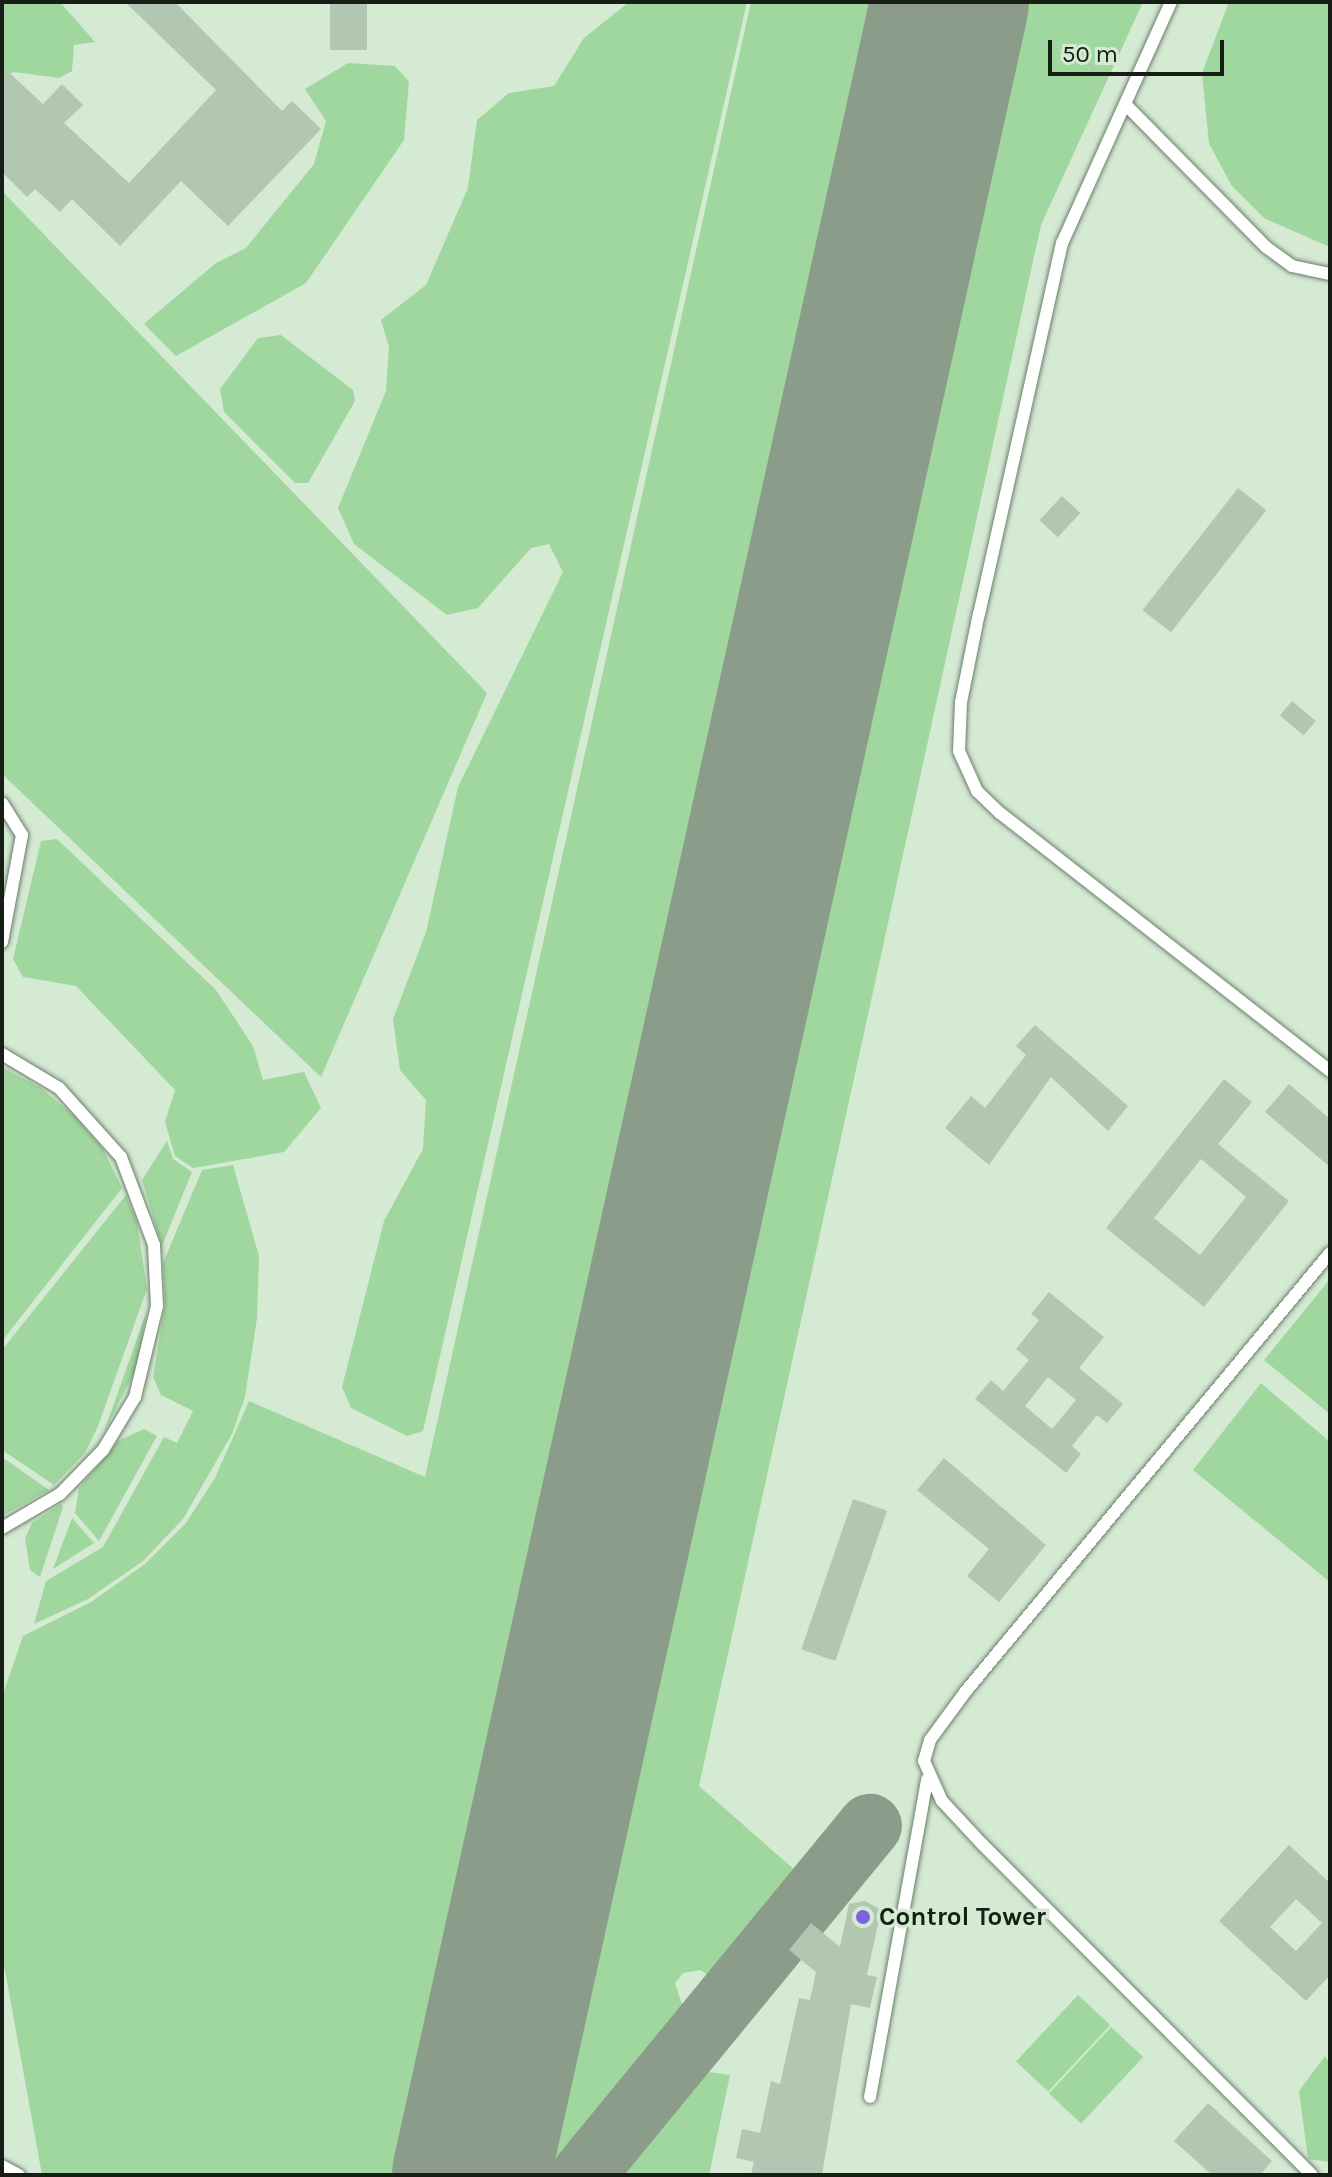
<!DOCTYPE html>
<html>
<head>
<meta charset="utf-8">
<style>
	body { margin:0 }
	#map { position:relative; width:1332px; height:2177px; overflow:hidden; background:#d4ead3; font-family:Karla,sans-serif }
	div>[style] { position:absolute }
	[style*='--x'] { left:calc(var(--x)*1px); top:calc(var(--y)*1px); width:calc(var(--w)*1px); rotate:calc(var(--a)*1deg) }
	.green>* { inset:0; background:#a0d79f; transform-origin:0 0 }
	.taxiway>* { height:64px; margin:-32px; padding:0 32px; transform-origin:32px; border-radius:32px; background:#8c9c8b }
	.runway>* { height:158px; margin:-79px; padding:0 79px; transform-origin:79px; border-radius:79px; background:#8c9c8b }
	.building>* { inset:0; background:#b2c7b1; transform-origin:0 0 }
	.roads { filter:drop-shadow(0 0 2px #6b7f6b) drop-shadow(0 0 2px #6b7f6b) }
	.lane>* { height:12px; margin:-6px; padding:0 6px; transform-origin:6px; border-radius:6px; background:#fff }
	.dots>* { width:22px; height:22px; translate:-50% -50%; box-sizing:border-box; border:4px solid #d4ead3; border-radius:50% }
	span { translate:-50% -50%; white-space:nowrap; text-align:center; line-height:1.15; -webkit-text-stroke:7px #d4ead3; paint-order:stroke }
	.poi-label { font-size:26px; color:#161e16; font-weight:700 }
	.left { translate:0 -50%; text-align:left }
	.frame { position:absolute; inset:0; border:4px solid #161e16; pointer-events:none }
	.scale { position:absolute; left:1048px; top:40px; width:176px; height:36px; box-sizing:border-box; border:4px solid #161e16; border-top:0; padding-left:10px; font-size:24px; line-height:28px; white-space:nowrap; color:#161e16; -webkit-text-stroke:6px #d4ead3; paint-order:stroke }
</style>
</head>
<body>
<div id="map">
	<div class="green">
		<div style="clip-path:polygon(2px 2px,60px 2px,95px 42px,74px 45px,72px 71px,59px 78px,14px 72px,2px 77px)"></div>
		<div style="clip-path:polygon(629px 2px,747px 2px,423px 1431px,407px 1436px,351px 1408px,342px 1387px,384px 1221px,423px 1149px,426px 1100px,400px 1070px,393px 1019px,426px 932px,458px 787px,563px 572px,549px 544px,531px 548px,478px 608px,447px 615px,354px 544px,338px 508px,386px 391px,389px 347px,381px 320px,426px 285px,468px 188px,477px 120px,509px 93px,554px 86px,584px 38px)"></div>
		<div style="clip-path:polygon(751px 2px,880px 2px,401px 2175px,42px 2175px,2px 1954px,2px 1697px,23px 1636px,91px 1602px,145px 1564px,186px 1523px,215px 1478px,249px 1401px,425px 1477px)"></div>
		<div style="clip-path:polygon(1009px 2px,1143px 2px,1041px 225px,699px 1786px,805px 1879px,724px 1984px,700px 1970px,683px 1973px,675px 1983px,688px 2023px,565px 2175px,529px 2175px)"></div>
		<div style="clip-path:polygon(1229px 2px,1330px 2px,1330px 247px,1264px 218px,1231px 185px,1209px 143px,1202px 73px)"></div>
		<div style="clip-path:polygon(348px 63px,395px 66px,409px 82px,404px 140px,306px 283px,176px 356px,144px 324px,216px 263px,246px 248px,314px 164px,326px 121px,305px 89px)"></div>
		<div style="clip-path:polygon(2px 191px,487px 693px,321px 1077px,2px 774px)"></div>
		<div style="clip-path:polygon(281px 335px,353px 390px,355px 401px,308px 483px,295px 483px,224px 412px,220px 389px,258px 338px)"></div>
		<div style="clip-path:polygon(57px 839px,216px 990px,253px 1046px,263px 1080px,304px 1072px,321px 1108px,284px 1152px,193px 1168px,175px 1156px,165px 1122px,175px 1090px,76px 986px,23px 977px,13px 959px,41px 841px)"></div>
		<div style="clip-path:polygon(2px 1067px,41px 1088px,74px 1116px,103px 1149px,122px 1188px,2px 1341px)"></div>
		<div style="clip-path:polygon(167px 1141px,173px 1159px,192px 1172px,162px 1246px,142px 1180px)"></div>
		<div style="clip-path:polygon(233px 1165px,259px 1256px,257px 1318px,245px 1397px,232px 1434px,183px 1519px,143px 1561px,88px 1599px,34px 1624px,46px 1581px,103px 1547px,164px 1437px,177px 1443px,193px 1411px,161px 1395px,153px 1377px,165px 1306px,163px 1263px,202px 1170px)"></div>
		<div style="clip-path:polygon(126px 1195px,137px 1222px,147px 1289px,98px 1426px,85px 1453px,54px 1485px,2px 1450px,2px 1350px)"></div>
		<div style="clip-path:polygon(1330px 1279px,1330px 1414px,1264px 1360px)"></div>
		<div style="clip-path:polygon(146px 1313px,137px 1367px,104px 1432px)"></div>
		<div style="clip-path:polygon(1261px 1383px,1330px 1442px,1330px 1582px,1193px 1470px)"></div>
		<div style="clip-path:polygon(144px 1429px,157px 1436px,99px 1541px,75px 1513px,79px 1488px,118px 1441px)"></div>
		<div style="clip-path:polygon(2px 1457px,49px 1490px,2px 1516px)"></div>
		<div style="clip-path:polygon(61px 1504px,63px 1507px,40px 1577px,30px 1570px,25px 1538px,32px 1523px)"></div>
		<div style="clip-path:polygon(72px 1518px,94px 1543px,53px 1569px)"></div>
		<div style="left:1078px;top:1995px;width:44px;height:91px;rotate:43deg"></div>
		<div style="left:1111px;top:2027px;width:44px;height:91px;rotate:43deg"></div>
		<div style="clip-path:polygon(1325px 2056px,1330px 2064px,1330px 2162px,1308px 2159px,1299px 2091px)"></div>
		<div style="clip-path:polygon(688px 2069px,730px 2075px,709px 2175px,602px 2175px)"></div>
	</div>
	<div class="taxiway">
		<div style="--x:583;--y:2175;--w:452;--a:-50.6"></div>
	</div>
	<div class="runway">
		<div style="--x:471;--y:2175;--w:2225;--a:-77.57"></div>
	</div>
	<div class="building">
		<div style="clip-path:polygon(125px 2px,175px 2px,282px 111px,292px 101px,321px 129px,228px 226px,181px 181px,120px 246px,72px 199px,60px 212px,35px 189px,27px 197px,2px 172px,2px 66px,43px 104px,62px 84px,83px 105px,64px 123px,129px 183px,216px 90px)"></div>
		<div style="left:330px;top:2px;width:37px;height:48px"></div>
		<div style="left:1238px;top:488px;width:36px;height:155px;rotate:38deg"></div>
		<div style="left:1062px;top:496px;width:25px;height:33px;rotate:43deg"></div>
		<div style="left:1292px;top:701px;width:31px;height:19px;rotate:40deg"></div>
		<div style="clip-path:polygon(1035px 1025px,1128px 1106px,1108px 1131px,1051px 1077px,989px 1165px,945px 1128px,971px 1096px,985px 1108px,1026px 1055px,1016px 1046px)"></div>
		<div style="clip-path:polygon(evenodd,1224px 1079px,1252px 1102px,1218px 1144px,1289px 1201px,1204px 1307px,1106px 1228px,1224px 1079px,1201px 1159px,1246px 1197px,1200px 1255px,1154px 1218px,1201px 1159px)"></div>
		<div style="clip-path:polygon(1289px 1084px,1330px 1119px,1330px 1167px,1265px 1112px)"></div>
		<div style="clip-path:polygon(evenodd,1049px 1292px,1104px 1337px,1079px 1368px,1123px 1404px,1107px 1423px,1097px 1415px,1072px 1446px,1081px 1454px,1066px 1473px,975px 1399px,991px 1380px,1003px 1391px,1029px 1360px,1016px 1349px,1039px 1320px,1031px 1314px,1049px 1292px,1048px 1377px,1076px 1400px,1052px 1429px,1025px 1406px,1048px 1377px)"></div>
		<div style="clip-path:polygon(944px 1458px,1046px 1545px,999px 1602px,967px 1576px,989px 1549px,917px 1490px)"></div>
		<div style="left:853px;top:1499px;width:36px;height:159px;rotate:19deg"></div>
		<div style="clip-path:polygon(evenodd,1289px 1845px,1330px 1883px,1330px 1975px,1306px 2001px,1219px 1921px,1289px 1845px,1296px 1899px,1322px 1923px,1296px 1951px,1270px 1927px,1296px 1899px)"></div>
		<div style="clip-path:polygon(865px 1901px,881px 1910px,867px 1975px,877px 1977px,870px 2008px,851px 2004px,822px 2175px,751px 2175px,754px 2162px,736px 2158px,742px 2129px,760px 2133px,771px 2081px,780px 2084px,799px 1998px,810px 2000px,816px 1972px,789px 1950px,811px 1923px,840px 1947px,849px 1904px)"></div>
		<div style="clip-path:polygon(1208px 2103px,1272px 2161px,1260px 2175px,1212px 2175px,1174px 2141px)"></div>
	</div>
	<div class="roads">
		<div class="lane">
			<div style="--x:1171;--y:2;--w:265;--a:114.3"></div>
			<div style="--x:1062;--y:243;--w:379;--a:102.6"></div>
			<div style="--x:979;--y:613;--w:91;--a:101.4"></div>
			<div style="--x:961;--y:702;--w:49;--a:92.3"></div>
			<div style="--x:959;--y:751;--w:44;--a:65.8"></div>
			<div style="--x:977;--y:791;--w:32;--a:44"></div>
			<div style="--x:1000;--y:813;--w:419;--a:38"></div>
			<div style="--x:1126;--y:105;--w:199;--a:45.4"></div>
			<div style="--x:1266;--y:247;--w:32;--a:36"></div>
			<div style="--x:1292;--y:266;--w:39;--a:12"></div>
			<div style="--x:2;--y:803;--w:38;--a:58"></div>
			<div style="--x:22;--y:835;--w:109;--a:100.6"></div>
			<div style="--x:2;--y:1054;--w:66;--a:30.8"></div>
			<div style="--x:59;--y:1088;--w:93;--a:48.1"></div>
			<div style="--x:121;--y:1157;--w:94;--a:69.4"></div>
			<div style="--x:154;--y:1245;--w:61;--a:87.2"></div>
			<div style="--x:157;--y:1306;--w:94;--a:103.6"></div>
			<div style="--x:135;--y:1397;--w:62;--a:121.1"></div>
			<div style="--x:103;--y:1450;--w:62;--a:134.3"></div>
			<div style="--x:60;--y:1494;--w:67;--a:149.6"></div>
			<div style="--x:870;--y:2097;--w:323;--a:-79.8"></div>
			<div style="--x:2;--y:2166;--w:19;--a:28"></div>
			<div style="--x:1312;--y:2175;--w:467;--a:-134.9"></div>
			<div style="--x:982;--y:1844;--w:59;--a:-132.9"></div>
			<div style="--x:942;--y:1801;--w:44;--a:-114.2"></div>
			<div style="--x:924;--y:1761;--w:22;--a:-74"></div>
			<div style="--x:930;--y:1740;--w:61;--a:-53.7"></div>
			<div style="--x:966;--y:1691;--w:570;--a:-50.27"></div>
		</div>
	</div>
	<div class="dots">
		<div style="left:863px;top:1917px;background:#7d62dd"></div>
	</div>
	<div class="poi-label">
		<span class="left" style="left:879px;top:1917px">Control Tower</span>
	</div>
	<div class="frame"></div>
	<div class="scale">50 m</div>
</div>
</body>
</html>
